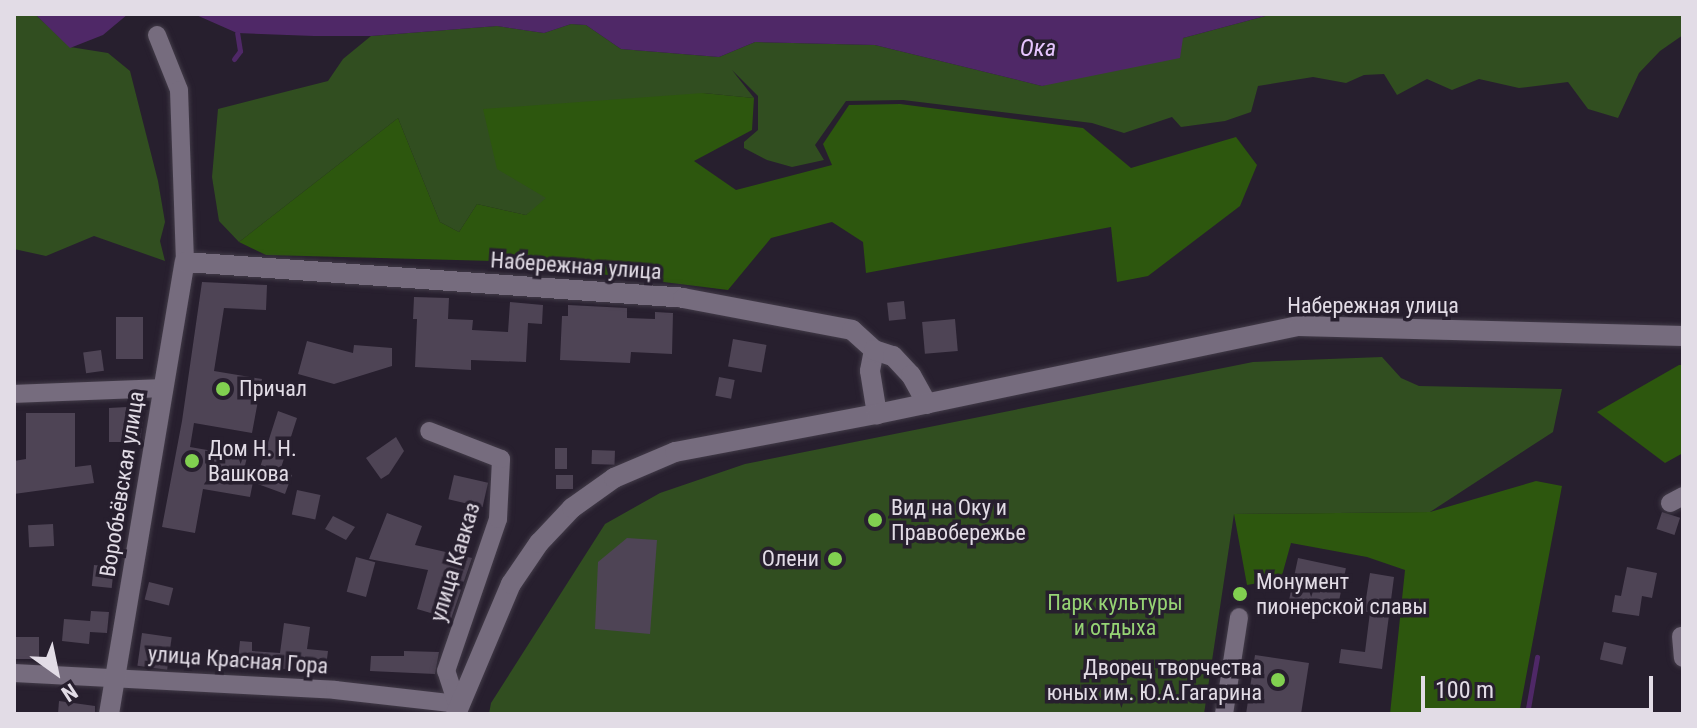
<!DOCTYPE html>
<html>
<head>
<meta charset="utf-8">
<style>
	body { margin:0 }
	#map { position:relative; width:1697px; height:728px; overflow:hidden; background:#271f2e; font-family:"Roboto Condensed",sans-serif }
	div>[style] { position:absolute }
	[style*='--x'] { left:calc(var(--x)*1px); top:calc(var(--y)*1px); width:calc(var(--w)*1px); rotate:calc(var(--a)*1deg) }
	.green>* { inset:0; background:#314e20 }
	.forest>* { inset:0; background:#2d570e }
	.water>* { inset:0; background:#4f2867 }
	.stream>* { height:5px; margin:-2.5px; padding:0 2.5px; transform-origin:2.5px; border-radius:2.5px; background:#4f2867 }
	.building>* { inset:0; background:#4e4455; transform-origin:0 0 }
	.roads { filter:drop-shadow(0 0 2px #423b48) drop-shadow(0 0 2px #423b48) }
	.minor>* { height:18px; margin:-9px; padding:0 9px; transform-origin:9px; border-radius:9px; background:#766c7e }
	.tertiary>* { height:20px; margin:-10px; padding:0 10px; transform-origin:10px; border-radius:10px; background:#766c7e }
	.secondary>* { height:20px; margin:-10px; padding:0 10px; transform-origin:10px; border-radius:10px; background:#766c7e }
	.dots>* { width:22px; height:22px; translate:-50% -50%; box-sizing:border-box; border:4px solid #271f2e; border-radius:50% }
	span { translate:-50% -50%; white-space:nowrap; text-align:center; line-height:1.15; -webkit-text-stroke:7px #271f2e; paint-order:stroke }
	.street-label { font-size:22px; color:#e2dce6 }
	.poi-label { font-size:22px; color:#e2dce6 }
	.left { translate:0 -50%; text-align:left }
	.right { translate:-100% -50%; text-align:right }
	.park-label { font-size:22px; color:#96d374 }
	.water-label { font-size:24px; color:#e6c5fe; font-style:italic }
	.frame { position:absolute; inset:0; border:16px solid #e2dce6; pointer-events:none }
	.north { position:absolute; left:16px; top:632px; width:80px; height:80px; -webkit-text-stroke:6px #271f2e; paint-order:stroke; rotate:147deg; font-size:22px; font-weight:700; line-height:32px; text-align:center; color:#e2dce6 }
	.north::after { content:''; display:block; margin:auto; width:28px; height:36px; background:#e2dce6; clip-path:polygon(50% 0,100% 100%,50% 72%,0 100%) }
	.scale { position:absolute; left:1421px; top:676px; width:232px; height:36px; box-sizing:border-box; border:4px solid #e2dce6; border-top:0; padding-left:10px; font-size:24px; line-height:28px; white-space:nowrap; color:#e2dce6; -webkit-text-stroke:6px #271f2e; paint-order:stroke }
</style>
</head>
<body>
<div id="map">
	<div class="green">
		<div style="clip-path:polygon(14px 14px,35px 14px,70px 47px,108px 53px,130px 71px,158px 181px,165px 222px,160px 241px,165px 261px,94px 236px,46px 256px,14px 249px)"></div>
		<div style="clip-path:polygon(1273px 14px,1683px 14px,1683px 35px,1660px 51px,1639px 73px,1618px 118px,1588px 109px,1568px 82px,1519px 88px,1479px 79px,1452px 90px,1427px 79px,1397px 95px,1384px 74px,1364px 75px,1346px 83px,1313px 77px,1258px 86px,1251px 112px,1225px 121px,1181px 127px,1172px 117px,1124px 133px,1092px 123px,903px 100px,846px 101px,815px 145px,824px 160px,792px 167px,767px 160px,744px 148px,744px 142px,758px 130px,758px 96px,732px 70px,754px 98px,703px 93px,526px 215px,477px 204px,459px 232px,440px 222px,398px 118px,239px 242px,219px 221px,212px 177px,218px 109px,328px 81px,343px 59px,371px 36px,497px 26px,544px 33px,571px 24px,586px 25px,621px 49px,719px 57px,755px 42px,875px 45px,1042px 86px,1183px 38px)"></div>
		<div style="clip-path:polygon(1382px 357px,1401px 378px,1419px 386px,1562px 389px,1553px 432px,1430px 512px,1234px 514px,1204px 714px,489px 714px,491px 703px,605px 524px,660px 493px,745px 464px,1253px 362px)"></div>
	</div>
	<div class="forest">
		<div style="clip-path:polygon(703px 93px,754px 98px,752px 130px,694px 161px,736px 190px,832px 165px,823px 144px,849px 105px,900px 104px,1083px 128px,1131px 168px,1236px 137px,1257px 165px,1240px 206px,1148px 276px,1117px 282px,1111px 227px,866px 273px,863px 242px,832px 222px,771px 238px,728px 290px,494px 261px,266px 255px,239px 242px,398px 118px,440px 222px,459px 232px,477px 204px,526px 215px,546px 198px,497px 169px,483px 109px)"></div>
		<div style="clip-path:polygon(1679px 365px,1683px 365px,1683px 453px,1665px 463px,1597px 412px)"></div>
		<div style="clip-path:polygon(1536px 481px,1562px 486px,1519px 714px,1390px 714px,1405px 570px,1367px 557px,1291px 543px,1281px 579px,1247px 585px,1234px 514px,1430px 512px)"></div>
	</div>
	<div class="water">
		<div style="clip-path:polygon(35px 14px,128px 14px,103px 35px,70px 48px)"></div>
		<div style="clip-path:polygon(194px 14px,1273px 14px,1183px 38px,1180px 58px,1042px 86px,875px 45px,755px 42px,719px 57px,621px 49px,586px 25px,571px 24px,544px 33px,497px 26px,371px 36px,314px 36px,237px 33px)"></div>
	</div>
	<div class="stream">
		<div style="--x:234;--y:59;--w:10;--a:-53"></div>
		<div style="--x:240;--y:51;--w:18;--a:-99"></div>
		<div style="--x:1527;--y:714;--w:58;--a:-80"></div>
	</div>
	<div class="building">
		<div style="clip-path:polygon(202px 282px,267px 285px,266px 310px,224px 308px,214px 371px,262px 379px,252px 433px,194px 423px,190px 447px,247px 457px,243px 474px,254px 477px,250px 497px,203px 489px,195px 533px,162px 527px,182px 421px)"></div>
		<div style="clip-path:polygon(414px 297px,449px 298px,448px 319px,473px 320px,472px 330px,508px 332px,510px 302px,543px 305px,542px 324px,528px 323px,526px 362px,471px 360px,471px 370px,415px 367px,417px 319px,413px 319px)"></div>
		<div style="left:904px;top:301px;width:18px;height:17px;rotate:84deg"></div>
		<div style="clip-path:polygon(568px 305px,627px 308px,627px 318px,655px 319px,655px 312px,673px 313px,672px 354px,631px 352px,630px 363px,560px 360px,562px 316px,568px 316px)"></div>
		<div style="left:116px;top:317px;width:27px;height:42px"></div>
		<div style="left:955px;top:319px;width:32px;height:33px;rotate:85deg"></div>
		<div style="left:733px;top:339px;width:34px;height:28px;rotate:10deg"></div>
		<div style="clip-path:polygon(307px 341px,353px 353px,354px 345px,392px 348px,392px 366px,334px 384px,298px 374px)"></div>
		<div style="left:101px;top:350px;width:21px;height:18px;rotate:82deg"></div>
		<div style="left:719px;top:377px;width:16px;height:19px;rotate:11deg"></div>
		<div style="clip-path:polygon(145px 406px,140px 442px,109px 442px,109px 408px)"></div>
		<div style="clip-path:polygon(278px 411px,297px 418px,280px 471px,292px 475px,285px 494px,255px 483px)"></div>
		<div style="clip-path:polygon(26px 413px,75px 413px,75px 467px,91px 465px,94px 483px,14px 494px,14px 461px,26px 459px)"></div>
		<div style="clip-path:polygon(396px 437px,404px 451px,389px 474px,381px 479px,366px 458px)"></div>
		<div style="left:567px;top:448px;width:21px;height:12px;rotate:90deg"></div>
		<div style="left:592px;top:450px;width:23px;height:14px;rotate:2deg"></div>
		<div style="left:454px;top:475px;width:35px;height:25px;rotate:13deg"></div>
		<div style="left:556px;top:475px;width:17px;height:14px"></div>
		<div style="left:297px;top:490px;width:24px;height:25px;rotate:12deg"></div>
		<div style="left:1662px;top:512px;width:19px;height:18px;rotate:18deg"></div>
		<div style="clip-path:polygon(387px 513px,422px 526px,415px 545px,472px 558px,451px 619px,417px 609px,428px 570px,369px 559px)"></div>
		<div style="clip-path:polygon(333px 516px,355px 527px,346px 540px,325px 529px)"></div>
		<div style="left:53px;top:524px;width:22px;height:25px;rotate:87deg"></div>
		<div style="clip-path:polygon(627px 538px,657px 540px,650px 634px,595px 629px,598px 562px)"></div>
		<div style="left:356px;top:557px;width:20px;height:36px;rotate:15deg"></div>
		<div style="left:1298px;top:558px;width:49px;height:45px;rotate:12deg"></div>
		<div style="left:94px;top:565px;width:20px;height:21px;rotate:6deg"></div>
		<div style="clip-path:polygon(1627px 567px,1657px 573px,1652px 598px,1642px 596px,1639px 616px,1612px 612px,1615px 595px,1621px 596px)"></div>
		<div style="clip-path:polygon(1370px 573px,1394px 577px,1382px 669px,1339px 663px,1341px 649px,1365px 652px,1370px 612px,1364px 612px)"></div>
		<div style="left:149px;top:582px;width:25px;height:18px;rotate:14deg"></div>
		<div style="clip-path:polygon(91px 611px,109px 612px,107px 633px,90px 632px,89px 644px,62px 641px,64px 619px,90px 621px)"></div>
		<div style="clip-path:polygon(284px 623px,310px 627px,307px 649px,328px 651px,325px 675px,264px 666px,263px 670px,237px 669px,240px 641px,252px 642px,252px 651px,280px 653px)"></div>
		<div style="left:142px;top:633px;width:30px;height:33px;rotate:8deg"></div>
		<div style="left:14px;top:637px;width:25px;height:22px"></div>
		<div style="left:1604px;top:642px;width:23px;height:18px;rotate:13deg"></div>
		<div style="clip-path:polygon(404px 651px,439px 652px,435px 674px,370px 671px,371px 656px,404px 656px)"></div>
		<div style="clip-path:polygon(1255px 655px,1309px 663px,1301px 714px,1246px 714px)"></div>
		<div style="clip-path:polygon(59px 701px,95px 706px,95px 714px,58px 714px)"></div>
	</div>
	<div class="roads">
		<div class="minor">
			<div style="--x:157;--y:35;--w:59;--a:68.2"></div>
			<div style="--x:179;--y:90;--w:172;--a:88"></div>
			<div style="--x:14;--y:394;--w:148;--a:-2.3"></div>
			<div style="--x:1670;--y:503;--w:15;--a:-28"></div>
			<div style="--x:1681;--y:636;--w:22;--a:85"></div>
			<div style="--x:14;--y:673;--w:321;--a:3"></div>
			<div style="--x:335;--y:690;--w:123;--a:6.5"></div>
			<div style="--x:457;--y:704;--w:35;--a:-108"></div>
			<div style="--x:446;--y:671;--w:161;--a:-71.1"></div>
			<div style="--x:498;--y:519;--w:60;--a:-87.1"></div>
			<div style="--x:501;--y:459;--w:77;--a:-158.7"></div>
			<div style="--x:1224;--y:714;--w:98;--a:-81.2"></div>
		</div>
		<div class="tertiary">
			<div style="--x:874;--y:350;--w:21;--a:101"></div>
			<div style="--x:870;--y:371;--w:44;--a:80.8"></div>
			<div style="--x:109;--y:714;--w:458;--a:-80.5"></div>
			<div style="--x:185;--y:262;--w:499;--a:4.1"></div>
			<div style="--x:683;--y:298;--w:172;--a:10.7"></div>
			<div style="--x:852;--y:330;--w:30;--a:42"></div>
			<div style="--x:874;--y:350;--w:20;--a:18"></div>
			<div style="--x:893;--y:356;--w:26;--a:47"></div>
			<div style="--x:911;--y:375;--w:33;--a:61"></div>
		</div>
		<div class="secondary">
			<div style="--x:456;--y:714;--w:141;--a:-67.1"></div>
			<div style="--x:511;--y:584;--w:50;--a:-55.7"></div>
			<div style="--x:539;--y:543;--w:48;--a:-46.7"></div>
			<div style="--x:572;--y:508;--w:52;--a:-35.5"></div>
			<div style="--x:614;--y:478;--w:66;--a:-23.1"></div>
			<div style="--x:675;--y:452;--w:206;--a:-10.7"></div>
			<div style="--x:877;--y:414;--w:431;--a:-11.8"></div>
			<div style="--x:1299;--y:326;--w:384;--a:1.5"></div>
		</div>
	</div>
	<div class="dots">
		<div style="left:223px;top:389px;background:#81d050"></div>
		<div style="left:192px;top:461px;background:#81d050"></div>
		<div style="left:875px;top:520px;background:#81d050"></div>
		<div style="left:835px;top:559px;background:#81d050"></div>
		<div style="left:1240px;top:594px;background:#81d050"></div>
		<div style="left:1278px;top:680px;background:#81d050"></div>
	</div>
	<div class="street-label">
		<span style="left:576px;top:266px;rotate:4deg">Набережная улица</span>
		<span style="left:1373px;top:306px">Набережная улица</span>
		<span style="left:122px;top:484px;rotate:-81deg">Воробьёвская улица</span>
		<span style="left:455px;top:562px;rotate:-73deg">улица Кавказ</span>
		<span style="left:238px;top:660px;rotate:4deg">улица Красная Гора</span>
	</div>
	<div class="poi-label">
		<span class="left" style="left:239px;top:389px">Причал</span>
		<span class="left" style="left:208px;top:461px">Дом Н. Н.<br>Вашкова</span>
		<span class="left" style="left:891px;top:520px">Вид на Оку и<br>Правобережье</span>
		<span class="right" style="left:819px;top:559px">Олени</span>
		<span class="left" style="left:1256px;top:594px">Монумент<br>пионерской славы</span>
		<span class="right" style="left:1262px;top:680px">Дворец творчества<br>юных им. Ю.А.Гагарина</span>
	</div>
	<div class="park-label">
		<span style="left:1115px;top:615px">Парк культуры<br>и отдыха</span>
	</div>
	<div class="water-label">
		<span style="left:1038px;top:49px">Ока</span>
	</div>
	<div class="frame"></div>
	<div class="north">N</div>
	<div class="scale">100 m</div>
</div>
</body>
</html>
